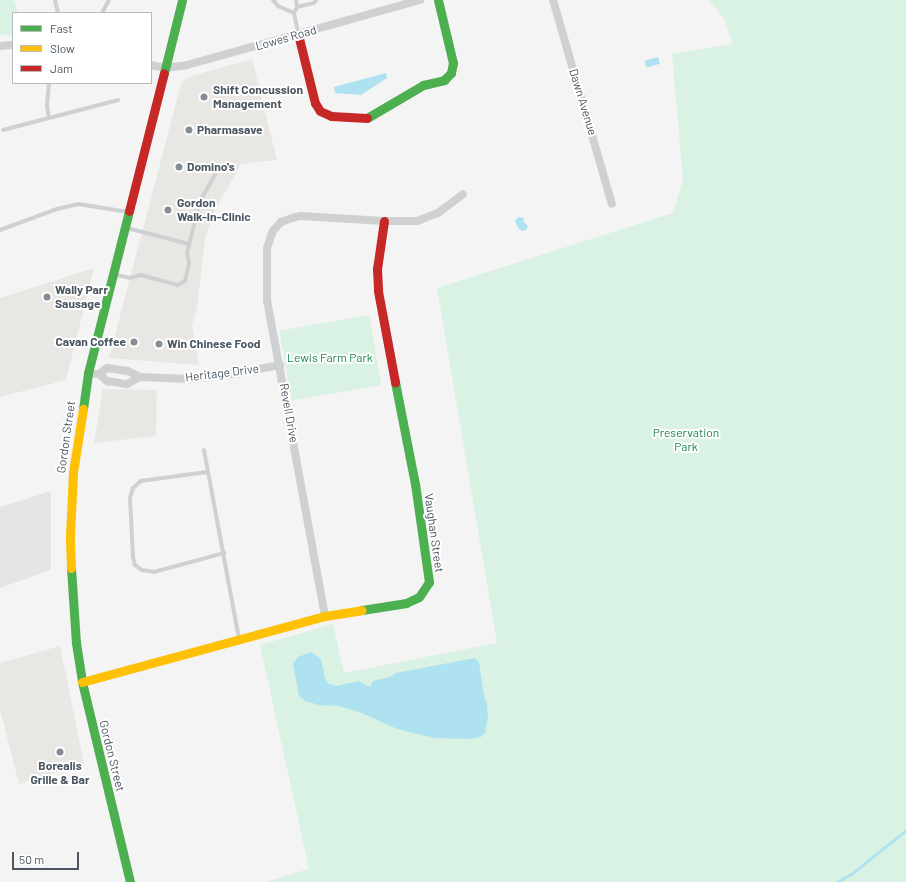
<!DOCTYPE html>
<html>
<head>
<meta charset="utf-8">
<style>
	body { margin:0 }
	#map { position:relative; width:906px; height:882px; overflow:hidden; background:#f4f4f4; font-family:Barlow,sans-serif }
	div>[style] { position:absolute }
	[style*='--x'] { left:calc(var(--x)*1px); top:calc(var(--y)*1px); width:calc(var(--w)*1px); rotate:calc(var(--a)*1deg) }
	.commercial>* { inset:0; background:#e8e7e3 }
	.education>* { inset:0; background:#e6e5e6 }
	.green>* { inset:0; background:#d9f2e3; transform-origin:0 0 }
	.water>* { inset:0; background:#aee2f0; transform-origin:0 0 }
	.stream>* { height:2.5px; margin:-1.25px; padding:0 1.25px; transform-origin:1.25px; border-radius:1.25px; background:#aee2f0 }
	.lane>* { height:4px; margin:-2px; padding:0 2px; transform-origin:2px; border-radius:2px; background:#ced0d2 }
	.street>* { height:8px; margin:-4px; padding:0 4px; transform-origin:4px; border-radius:4px; background:#ced0d2 }
	.fast>* { height:9px; margin:-4.5px; padding:0 4.5px; transform-origin:4.5px; border-radius:4.5px; background:#4caf50 }
	.slow>* { height:9px; margin:-4.5px; padding:0 4.5px; transform-origin:4.5px; border-radius:4.5px; background:#ffc107 }
	.jam>* { height:9px; margin:-4.5px; padding:0 4.5px; transform-origin:4.5px; border-radius:4.5px; background:#c62828 }
	.dots>* { width:11px; height:11px; translate:-50% -50%; box-sizing:border-box; border:2px solid #fff; border-radius:50% }
	span { translate:-50% -50%; white-space:nowrap; text-align:center; line-height:1.15; -webkit-text-stroke:4px #fff; paint-order:stroke }
	.street-label { font-size:12px; color:#4a5661 }
	.poi-label { font-size:12px; color:#4a5661; font-weight:700 }
	.left { translate:0 -50%; text-align:left }
	.right { translate:-100% -50%; text-align:right }
	.park-label { font-size:12px; color:#17864f }
	.legend { position:absolute; left:12px; top:12px; width:140px; height:72px; box-sizing:border-box; background:#fff; border:1px solid #b7bbc0; margin:0; padding:5px 7px; list-style:none; font-size:12px; color:#4a5661 }
	.legend li { display:flex; align-items:center; gap:8px; height:20px }
	.legend b { width:20px; border:1px solid #b7bbc0 }
	.scale { position:absolute; left:12px; top:852px; width:67px; height:18px; box-sizing:border-box; border:2px solid #4a5661; border-top:0; padding-left:5px; font-size:12px; line-height:14px; white-space:nowrap; color:#4a5661; -webkit-text-stroke:3px #fff; paint-order:stroke }
</style>
</head>
<body>
<div id="map">
	<div class="commercial">
		<div style="clip-path:polygon(252px 59px,277px 160px,241px 164px,215px 210px,205px 239px,197px 309px,192px 325px,199px 365px,109px 358px,181px 84px,188px 77px)"></div>
		<div style="clip-path:polygon(94px 268px,66px 380px,0 397px,0 298px)"></div>
		<div style="clip-path:polygon(103px 389px,157px 390px,156px 436px,94px 443px)"></div>
		<div style="clip-path:polygon(60px 646px,84px 764px,19px 784px,0 709px,0 663px)"></div>
	</div>
	<div class="education">
		<div style="clip-path:polygon(51px 491px,51px 570px,0 588px,0 507px)"></div>
	</div>
	<div class="green">
		<div style="clip-path:polygon(0 0,14px 0,18px 13px,13px 13px,13px 36px,0 35px)"></div>
		<div style="clip-path:polygon(709px 0,906px 0,906px 882px,265px 882px,309px 869px,260px 645px,333px 624px,344px 673px,497px 643px,437px 288px,673px 213px,683px 179px,672px 54px,732px 44px,725px 20px)"></div>
		<div style="left:369px;top:315px;width:71px;height:91px;rotate:80deg"></div>
	</div>
	<div class="water">
		<div style="left:658px;top:57px;width:7px;height:14px;rotate:74deg"></div>
		<div style="clip-path:polygon(386px 73px,387px 78px,361px 95px,335px 93px,334px 87px)"></div>
		<div style="clip-path:polygon(518px 217px,524px 218px,523px 221px,528px 226px,526px 230px,522px 231px,518px 228px,515px 221px)"></div>
		<div style="clip-path:polygon(311px 652px,321px 659px,325px 678px,328px 683px,336px 686px,359px 681px,370px 687px,373px 681px,392px 676px,396px 673px,475px 658px,479px 662px,484px 696px,487px 703px,488px 718px,485px 733px,481px 737px,469px 739px,434px 738px,397px 729px,362px 713px,339px 706px,319px 705px,305px 701px,299px 696px,293px 663px,298px 657px)"></div>
	</div>
	<div class="stream">
		<div style="--x:837;--y:882;--w:20;--a:-30"></div>
		<div style="--x:854;--y:872;--w:67;--a:-38.9"></div>
	</div>
	<div class="lane">
		<div style="--x:55;--y:0;--w:13;--a:77"></div>
		<div style="--x:273;--y:0;--w:8;--a:50"></div>
		<div style="--x:278;--y:6;--w:17;--a:24"></div>
		<div style="--x:296;--y:0;--w:7;--a:82"></div>
		<div style="--x:297;--y:7;--w:7;--a:117"></div>
		<div style="--x:294;--y:13;--w:19;--a:78"></div>
		<div style="--x:297;--y:7;--w:17;--a:-13"></div>
		<div style="--x:314;--y:3;--w:4;--a:-56"></div>
		<div style="--x:102;--y:13;--w:15;--a:-62"></div>
		<div style="--x:49;--y:83;--w:23;--a:95"></div>
		<div style="--x:47;--y:106;--w:12;--a:81"></div>
		<div style="--x:3;--y:130;--w:119;--a:-14.6"></div>
		<div style="--x:127;--y:228;--w:64;--a:14.5"></div>
		<div style="--x:0;--y:230;--w:61;--a:-20.2"></div>
		<div style="--x:57;--y:209;--w:22;--a:-13"></div>
		<div style="--x:78;--y:204;--w:51;--a:9.1"></div>
		<div style="--x:113;--y:274;--w:17;--a:13"></div>
		<div style="--x:130;--y:278;--w:11;--a:-15"></div>
		<div style="--x:141;--y:275;--w:38;--a:15"></div>
		<div style="--x:178;--y:285;--w:8;--a:-30"></div>
		<div style="--x:185;--y:281;--w:18;--a:-77"></div>
		<div style="--x:189;--y:263;--w:10;--a:-101"></div>
		<div style="--x:187;--y:253;--w:54;--a:-76"></div>
		<div style="--x:200;--y:201;--w:30;--a:-60"></div>
		<div style="--x:204;--y:450;--w:191;--a:79.5"></div>
		<div style="--x:207;--y:472;--w:67;--a:172.2"></div>
		<div style="--x:141;--y:481;--w:11;--a:139"></div>
		<div style="--x:133;--y:488;--w:10;--a:107"></div>
		<div style="--x:130;--y:498;--w:59;--a:87.1"></div>
		<div style="--x:133;--y:557;--w:8;--a:76"></div>
		<div style="--x:135;--y:565;--w:9;--a:36"></div>
		<div style="--x:142;--y:570;--w:12;--a:9"></div>
		<div style="--x:154;--y:572;--w:73;--a:-15.2"></div>
	</div>
	<div class="street">
		<div style="--x:553;--y:0;--w:212;--a:73.9"></div>
		<div style="--x:0;--y:46;--w:13;--a:-4"></div>
		<div style="--x:151;--y:65;--w:13;--a:13"></div>
		<div style="--x:164;--y:68;--w:23;--a:-7"></div>
		<div style="--x:187;--y:65;--w:242;--a:-15.6"></div>
		<div style="--x:95;--y:374;--w:4;--a:0"></div>
		<div style="--x:99;--y:374;--w:11;--a:41"></div>
		<div style="--x:107;--y:381;--w:20;--a:9"></div>
		<div style="--x:127;--y:384;--w:15;--a:-28"></div>
		<div style="--x:99;--y:374;--w:10;--a:-37"></div>
		<div style="--x:107;--y:368;--w:21;--a:8"></div>
		<div style="--x:128;--y:371;--w:13;--a:27"></div>
		<div style="--x:140;--y:377;--w:50;--a:2.3"></div>
		<div style="--x:190;--y:379;--w:43;--a:-6.6"></div>
		<div style="--x:233;--y:374;--w:48;--a:-10.8"></div>
		<div style="--x:325;--y:616;--w:320;--a:-100.4"></div>
		<div style="--x:267;--y:301;--w:53;--a:-90"></div>
		<div style="--x:267;--y:248;--w:18;--a:-71"></div>
		<div style="--x:273;--y:231;--w:12;--a:-48"></div>
		<div style="--x:281;--y:222;--w:12;--a:-20"></div>
		<div style="--x:292;--y:218;--w:9;--a:-13"></div>
		<div style="--x:301;--y:216;--w:83;--a:3.4"></div>
		<div style="--x:384;--y:221;--w:33;--a:0"></div>
		<div style="--x:417;--y:221;--w:22;--a:-21"></div>
		<div style="--x:438;--y:213;--w:31;--a:-37"></div>
	</div>
	<div class="fast">
		<div style="--x:164;--y:73;--w:75;--a:-76.1"></div>
		<div style="--x:367;--y:118;--w:65;--a:-30.5"></div>
		<div style="--x:423;--y:85;--w:22;--a:-13"></div>
		<div style="--x:444;--y:80;--w:10;--a:-45"></div>
		<div style="--x:451;--y:73;--w:10;--a:-79"></div>
		<div style="--x:453;--y:63;--w:65;--a:-103.4"></div>
		<div style="--x:83;--y:409;--w:36;--a:-82"></div>
		<div style="--x:88;--y:373;--w:167;--a:-75.8"></div>
		<div style="--x:71;--y:568;--w:75;--a:86.2"></div>
		<div style="--x:76;--y:643;--w:39;--a:81"></div>
		<div style="--x:82;--y:682;--w:206;--a:76.5"></div>
		<div style="--x:362;--y:610;--w:45;--a:-9"></div>
		<div style="--x:406;--y:603;--w:14;--a:-25"></div>
		<div style="--x:419;--y:597;--w:18;--a:-56"></div>
		<div style="--x:429;--y:582;--w:99;--a:-98.1"></div>
		<div style="--x:415;--y:484;--w:104;--a:-101.1"></div>
	</div>
	<div class="slow">
		<div style="--x:71;--y:568;--w:32;--a:-92"></div>
		<div style="--x:70;--y:536;--w:64;--a:-87.3"></div>
		<div style="--x:73;--y:472;--w:64;--a:-81"></div>
		<div style="--x:82;--y:682;--w:252;--a:-15.2"></div>
		<div style="--x:325;--y:616;--w:37;--a:-9"></div>
	</div>
	<div class="jam">
		<div style="--x:298;--y:34;--w:71;--a:76.2"></div>
		<div style="--x:315;--y:103;--w:9;--a:58"></div>
		<div style="--x:320;--y:111;--w:12;--a:24"></div>
		<div style="--x:331;--y:116;--w:36;--a:3"></div>
		<div style="--x:129;--y:211;--w:142;--a:-75.8"></div>
		<div style="--x:384;--y:221;--w:49;--a:98.3"></div>
		<div style="--x:377;--y:269;--w:22;--a:87"></div>
		<div style="--x:378;--y:291;--w:93;--a:79.4"></div>
	</div>
	<div class="dots">
		<div style="left:204px;top:97px;background:#868d94"></div>
		<div style="left:189px;top:130px;background:#868d94"></div>
		<div style="left:179px;top:167px;background:#868d94"></div>
		<div style="left:168px;top:210px;background:#868d94"></div>
		<div style="left:47px;top:297px;background:#868d94"></div>
		<div style="left:134px;top:342px;background:#868d94"></div>
		<div style="left:159px;top:344px;background:#868d94"></div>
		<div style="left:60px;top:752px;background:#868d94"></div>
	</div>
	<div class="street-label">
		<span style="left:286px;top:38px;rotate:-16deg">Lowes Road</span>
		<span style="left:583px;top:102px;rotate:73deg">Dawn Avenue</span>
		<span style="left:222px;top:373px;rotate:-7deg">Heritage Drive</span>
		<span style="left:289px;top:413px;rotate:80deg">Revell Drive</span>
		<span style="left:66px;top:437px;rotate:-82deg">Gordon Street</span>
		<span style="left:434px;top:533px;rotate:82deg">Vaughan Street</span>
		<span style="left:112px;top:756px;rotate:76deg">Gordon Street</span>
	</div>
	<div class="poi-label">
		<span class="left" style="left:213px;top:97px">Shift Concussion<br>Management</span>
		<span class="left" style="left:197px;top:130px">Pharmasave</span>
		<span class="left" style="left:187px;top:167px">Domino's</span>
		<span class="left" style="left:177px;top:210px">Gordon<br>Walk-In-Clinic</span>
		<span class="left" style="left:55px;top:297px">Wally Parr<br>Sausage</span>
		<span class="right" style="left:126px;top:342px">Cavan Coffee</span>
		<span class="left" style="left:167px;top:344px">Win Chinese Food</span>
		<span style="left:60px;top:773px">Borealis<br>Grille &amp; Bar</span>
	</div>
	<div class="park-label">
		<span style="left:330px;top:358px">Lewis Farm Park</span>
		<span style="left:686px;top:440px">Preservation<br>Park</span>
	</div>
	<ul class="legend">
	<li><b style="height:5px;background:#4caf50"></b>Fast</li>
	<li><b style="height:5px;background:#ffc107"></b>Slow</li>
	<li><b style="height:5px;background:#c62828"></b>Jam</li>
	</ul>
	<div class="scale">50 m</div>
</div>
</body>
</html>
